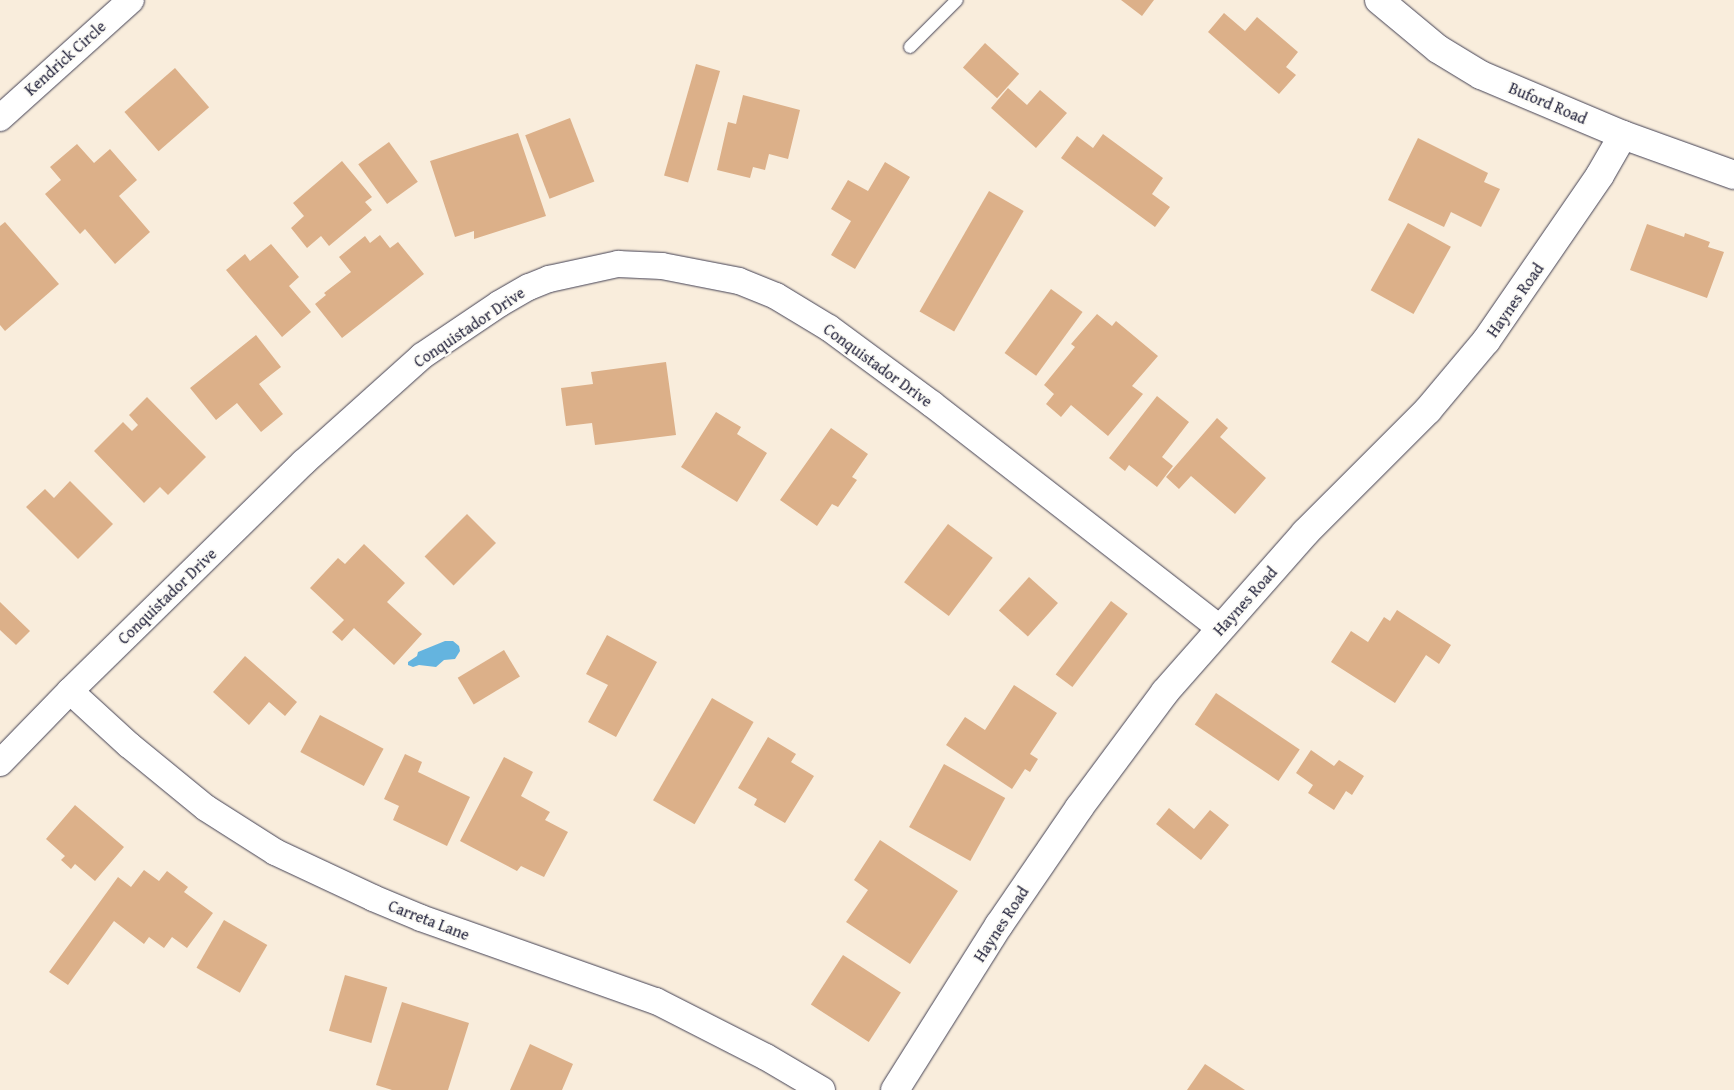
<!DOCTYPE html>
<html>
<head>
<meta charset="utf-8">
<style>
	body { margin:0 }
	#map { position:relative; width:1734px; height:1090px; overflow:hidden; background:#f9eddc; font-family:"Gentium Book Plus",serif }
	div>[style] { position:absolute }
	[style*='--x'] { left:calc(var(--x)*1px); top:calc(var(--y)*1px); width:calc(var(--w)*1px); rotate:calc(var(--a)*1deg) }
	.water>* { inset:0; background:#64b4df }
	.building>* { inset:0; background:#dcb089; transform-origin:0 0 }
	.roads { filter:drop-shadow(0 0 1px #424053) drop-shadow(0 0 1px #424053) }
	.service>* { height:12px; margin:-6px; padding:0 6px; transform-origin:6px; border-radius:6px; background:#fff }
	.minor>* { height:26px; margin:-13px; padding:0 13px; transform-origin:13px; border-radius:13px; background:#fff }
	.tertiary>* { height:28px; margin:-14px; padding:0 14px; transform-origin:14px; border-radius:14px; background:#fff }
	span { translate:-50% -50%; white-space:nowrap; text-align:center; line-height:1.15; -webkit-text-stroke:4px #fdfcf7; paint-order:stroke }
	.street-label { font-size:16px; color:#22223b }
</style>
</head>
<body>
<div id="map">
	<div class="water">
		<div style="clip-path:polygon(445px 641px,453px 641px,459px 646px,460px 651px,455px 659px,444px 660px,436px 667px,419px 665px,413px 667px,408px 665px,408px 662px,417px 656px,418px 652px)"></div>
	</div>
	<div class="building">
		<div style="clip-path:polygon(1121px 0,1154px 0,1142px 16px)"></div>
		<div style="clip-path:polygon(1224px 13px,1245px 31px,1257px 17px,1298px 52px,1286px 67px,1296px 75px,1279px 94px,1208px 32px)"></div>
		<div style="left:985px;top:43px;width:46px;height:33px;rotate:42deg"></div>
		<div style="left:696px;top:64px;width:25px;height:116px;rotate:16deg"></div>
		<div style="left:175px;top:68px;width:52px;height:67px;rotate:49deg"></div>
		<div style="clip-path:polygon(1008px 88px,1027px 105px,1040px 90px,1067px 113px,1036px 148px,991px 108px)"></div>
		<div style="clip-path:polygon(743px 95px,800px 110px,788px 159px,769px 154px,765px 170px,753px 167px,750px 178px,717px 170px,728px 122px,736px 124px)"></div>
		<div style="left:570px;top:118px;width:68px;height:48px;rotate:69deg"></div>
		<div style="clip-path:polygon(518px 133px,546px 216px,474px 239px,474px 231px,455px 237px,430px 161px)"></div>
		<div style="clip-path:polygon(1103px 134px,1163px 178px,1152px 194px,1170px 207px,1155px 227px,1061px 158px,1077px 136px,1093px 148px)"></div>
		<div style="clip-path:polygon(1418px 138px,1488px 173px,1484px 182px,1500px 189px,1481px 227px,1451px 212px,1444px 227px,1388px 200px)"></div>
		<div style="left:389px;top:142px;width:49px;height:38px;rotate:54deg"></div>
		<div style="clip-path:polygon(77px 144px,94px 163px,110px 149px,137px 180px,119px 196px,150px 232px,115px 264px,85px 229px,80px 234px,45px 194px,61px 180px,50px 167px)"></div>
		<div style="clip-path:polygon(342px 161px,372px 197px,365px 202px,372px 210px,329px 246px,321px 236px,307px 248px,291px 228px,304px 216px,293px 203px)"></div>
		<div style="clip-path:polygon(885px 162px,910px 177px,855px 269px,831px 255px,851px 221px,831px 209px,848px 180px,868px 191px)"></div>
		<div style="left:989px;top:191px;width:40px;height:139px;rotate:30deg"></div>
		<div style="clip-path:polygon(5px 222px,59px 284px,5px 331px,0 325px,0 226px)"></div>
		<div style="left:1408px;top:223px;width:49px;height:77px;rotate:29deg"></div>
		<div style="clip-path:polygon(1647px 224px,1684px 237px,1685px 233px,1710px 242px,1708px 247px,1724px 252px,1707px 298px,1630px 270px)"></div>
		<div style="clip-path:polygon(380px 235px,390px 248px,398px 242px,424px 274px,342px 338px,315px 304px,326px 295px,324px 293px,351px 272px,339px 257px,365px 236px,370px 243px)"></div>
		<div style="clip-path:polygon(271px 244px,299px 277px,289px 286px,311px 312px,282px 337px,226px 270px,245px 254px,250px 261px)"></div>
		<div style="left:1051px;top:289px;width:39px;height:79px;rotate:36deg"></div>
		<div style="clip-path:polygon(1097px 314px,1112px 326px,1116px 321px,1158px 356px,1132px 386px,1143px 394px,1108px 436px,1071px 405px,1061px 417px,1046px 404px,1054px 394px,1044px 385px,1075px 347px,1071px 344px)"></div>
		<div style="clip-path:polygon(256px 335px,281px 367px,259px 384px,283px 414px,261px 432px,237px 403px,216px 420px,190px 388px)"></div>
		<div style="clip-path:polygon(666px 362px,676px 435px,595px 445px,592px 423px,566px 426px,561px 388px,593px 384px,591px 372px)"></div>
		<div style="clip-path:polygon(1157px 396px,1189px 422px,1162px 457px,1173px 466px,1157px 487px,1129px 465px,1125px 471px,1109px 458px)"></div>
		<div style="clip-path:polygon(147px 397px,206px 457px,168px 495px,160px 487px,144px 503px,94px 451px,123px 422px,132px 431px,138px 425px,129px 415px)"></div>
		<div style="clip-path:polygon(716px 412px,741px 427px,737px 434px,767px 453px,737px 502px,681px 467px)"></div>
		<div style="clip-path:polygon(1217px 418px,1228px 428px,1220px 437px,1266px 478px,1235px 514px,1191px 476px,1179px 489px,1166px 477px)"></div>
		<div style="clip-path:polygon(831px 428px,868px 454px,852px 477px,857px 480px,838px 507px,832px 504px,817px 526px,780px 500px)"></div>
		<div style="clip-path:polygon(70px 481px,113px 524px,78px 559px,26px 507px,45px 489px,54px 498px)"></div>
		<div style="left:467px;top:514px;width:41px;height:60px;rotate:45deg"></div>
		<div style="left:948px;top:524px;width:56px;height:73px;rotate:37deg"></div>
		<div style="clip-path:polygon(364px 544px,405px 583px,387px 602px,422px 634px,394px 665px,354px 628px,342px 641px,332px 632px,344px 620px,310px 588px,338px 558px,345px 564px)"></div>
		<div style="left:1029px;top:577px;width:39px;height:45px;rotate:42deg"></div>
		<div style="left:1111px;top:601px;width:21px;height:92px;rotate:37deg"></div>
		<div style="clip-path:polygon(0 602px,30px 631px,16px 645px,0 630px)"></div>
		<div style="clip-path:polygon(1397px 610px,1451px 645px,1439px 664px,1426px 655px,1395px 703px,1331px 662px,1351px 631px,1368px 642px,1384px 617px,1390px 621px)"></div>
		<div style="clip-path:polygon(607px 635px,657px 662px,616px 737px,588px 722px,608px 685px,586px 674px)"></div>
		<div style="left:504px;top:650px;width:31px;height:54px;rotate:59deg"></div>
		<div style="clip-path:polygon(245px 656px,297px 702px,285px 716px,269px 702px,249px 725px,213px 692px)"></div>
		<div style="clip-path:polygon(1014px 685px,1057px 713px,1030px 754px,1038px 759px,1030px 772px,1025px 769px,1012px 789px,946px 745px,965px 717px,985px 730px)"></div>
		<div style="left:1216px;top:693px;width:101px;height:38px;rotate:34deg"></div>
		<div style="left:712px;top:698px;width:48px;height:118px;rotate:30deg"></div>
		<div style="left:320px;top:715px;width:72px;height:42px;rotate:28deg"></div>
		<div style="clip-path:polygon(768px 737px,796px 754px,791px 762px,814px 776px,785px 823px,754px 805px,757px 799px,738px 788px)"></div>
		<div style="clip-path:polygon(1311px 750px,1334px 766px,1339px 760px,1364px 776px,1352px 795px,1346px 791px,1334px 810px,1308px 793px,1313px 785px,1296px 773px)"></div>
		<div style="clip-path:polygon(405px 754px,422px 762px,418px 772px,470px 797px,447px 846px,393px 820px,399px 806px,384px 799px)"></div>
		<div style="clip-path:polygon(504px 757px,533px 772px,521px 796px,550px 812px,545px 820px,568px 832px,544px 877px,521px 866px,517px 871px,460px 841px)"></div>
		<div style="left:944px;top:764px;width:70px;height:72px;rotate:29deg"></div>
		<div style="clip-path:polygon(75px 805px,124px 847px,95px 881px,75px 864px,71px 869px,61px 860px,65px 856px,46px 839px)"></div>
		<div style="clip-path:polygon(1169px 808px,1194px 829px,1210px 810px,1229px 825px,1201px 860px,1156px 824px)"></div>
		<div style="clip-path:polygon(880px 840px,958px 891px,910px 964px,846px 922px,868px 890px,854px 880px)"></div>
		<div style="clip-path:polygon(144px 870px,159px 881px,167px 871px,188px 887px,184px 892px,213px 913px,187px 948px,172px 937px,164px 948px,149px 937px,144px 944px,114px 921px,68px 985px,49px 972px,118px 877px,131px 887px)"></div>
		<div style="left:224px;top:920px;width:50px;height:55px;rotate:30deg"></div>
		<div style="left:843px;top:955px;width:69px;height:59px;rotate:33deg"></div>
		<div style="left:345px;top:975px;width:44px;height:58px;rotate:16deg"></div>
		<div style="clip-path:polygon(402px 1002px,469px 1023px,448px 1090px,392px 1090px,376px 1085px)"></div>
		<div style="clip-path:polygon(530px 1044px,573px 1064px,562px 1090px,510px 1090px)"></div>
		<div style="clip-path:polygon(1205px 1064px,1245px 1090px,1187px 1090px)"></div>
	</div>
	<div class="roads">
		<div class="service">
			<div style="--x:910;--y:47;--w:66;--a:-45"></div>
		</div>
		<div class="minor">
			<div style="--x:0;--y:118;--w:176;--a:-42"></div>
			<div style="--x:70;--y:691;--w:80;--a:42.5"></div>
			<div style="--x:129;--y:745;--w:99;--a:39.3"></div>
			<div style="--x:206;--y:808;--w:82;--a:32.5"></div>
			<div style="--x:275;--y:852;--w:108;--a:25.1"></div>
			<div style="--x:373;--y:898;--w:52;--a:22.6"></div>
			<div style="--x:421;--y:918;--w:249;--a:19.5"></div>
			<div style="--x:656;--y:1001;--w:123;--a:27"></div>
			<div style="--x:766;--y:1057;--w:65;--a:30.5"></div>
			<div style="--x:0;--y:763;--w:100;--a:-45.8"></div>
			<div style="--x:70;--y:691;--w:327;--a:-44.4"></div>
			<div style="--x:304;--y:462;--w:159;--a:-41.9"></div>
			<div style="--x:422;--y:356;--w:93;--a:-34"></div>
			<div style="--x:499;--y:304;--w:34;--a:-30"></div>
			<div style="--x:529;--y:287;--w:22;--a:-22"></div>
			<div style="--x:549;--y:279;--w:71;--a:-12.3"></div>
			<div style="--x:618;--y:264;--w:44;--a:2.6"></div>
			<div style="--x:662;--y:266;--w:78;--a:11"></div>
			<div style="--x:739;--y:281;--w:40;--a:22"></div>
			<div style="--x:776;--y:296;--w:62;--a:31.1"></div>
			<div style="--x:829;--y:328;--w:128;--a:36.4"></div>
			<div style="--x:932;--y:404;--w:365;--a:37.9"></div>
		</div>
		<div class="tertiary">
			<div style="--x:1379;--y:0;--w:77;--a:39.7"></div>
			<div style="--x:1438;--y:49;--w:50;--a:31.2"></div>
			<div style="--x:1481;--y:75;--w:154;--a:22.9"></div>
			<div style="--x:1623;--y:135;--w:118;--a:19.8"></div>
			<div style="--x:895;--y:1090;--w:195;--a:-57.8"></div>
			<div style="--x:999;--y:925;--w:142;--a:-55.6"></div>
			<div style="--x:1079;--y:808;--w:144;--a:-53.4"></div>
			<div style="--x:1165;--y:692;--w:212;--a:-48.6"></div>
			<div style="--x:1305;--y:533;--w:174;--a:-45"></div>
			<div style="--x:1428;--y:410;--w:90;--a:-50"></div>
			<div style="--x:1486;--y:341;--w:201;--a:-55.5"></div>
			<div style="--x:1600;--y:175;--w:46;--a:-60.1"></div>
		</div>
	</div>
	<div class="street-label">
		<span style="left:65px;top:58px;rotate:-42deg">Kendrick Circle</span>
		<span style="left:1548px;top:103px;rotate:23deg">Buford Road</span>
		<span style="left:1515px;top:300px;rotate:-55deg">Haynes Road</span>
		<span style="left:469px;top:327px;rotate:-34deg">Conquistador Drive</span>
		<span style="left:878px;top:365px;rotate:36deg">Conquistador Drive</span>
		<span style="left:167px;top:596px;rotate:-44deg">Conquistador Drive</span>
		<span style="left:1245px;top:601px;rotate:-48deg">Haynes Road</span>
		<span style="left:429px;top:920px;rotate:21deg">Carreta Lane</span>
		<span style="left:1001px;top:924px;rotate:-57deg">Haynes Road</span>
	</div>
</div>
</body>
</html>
